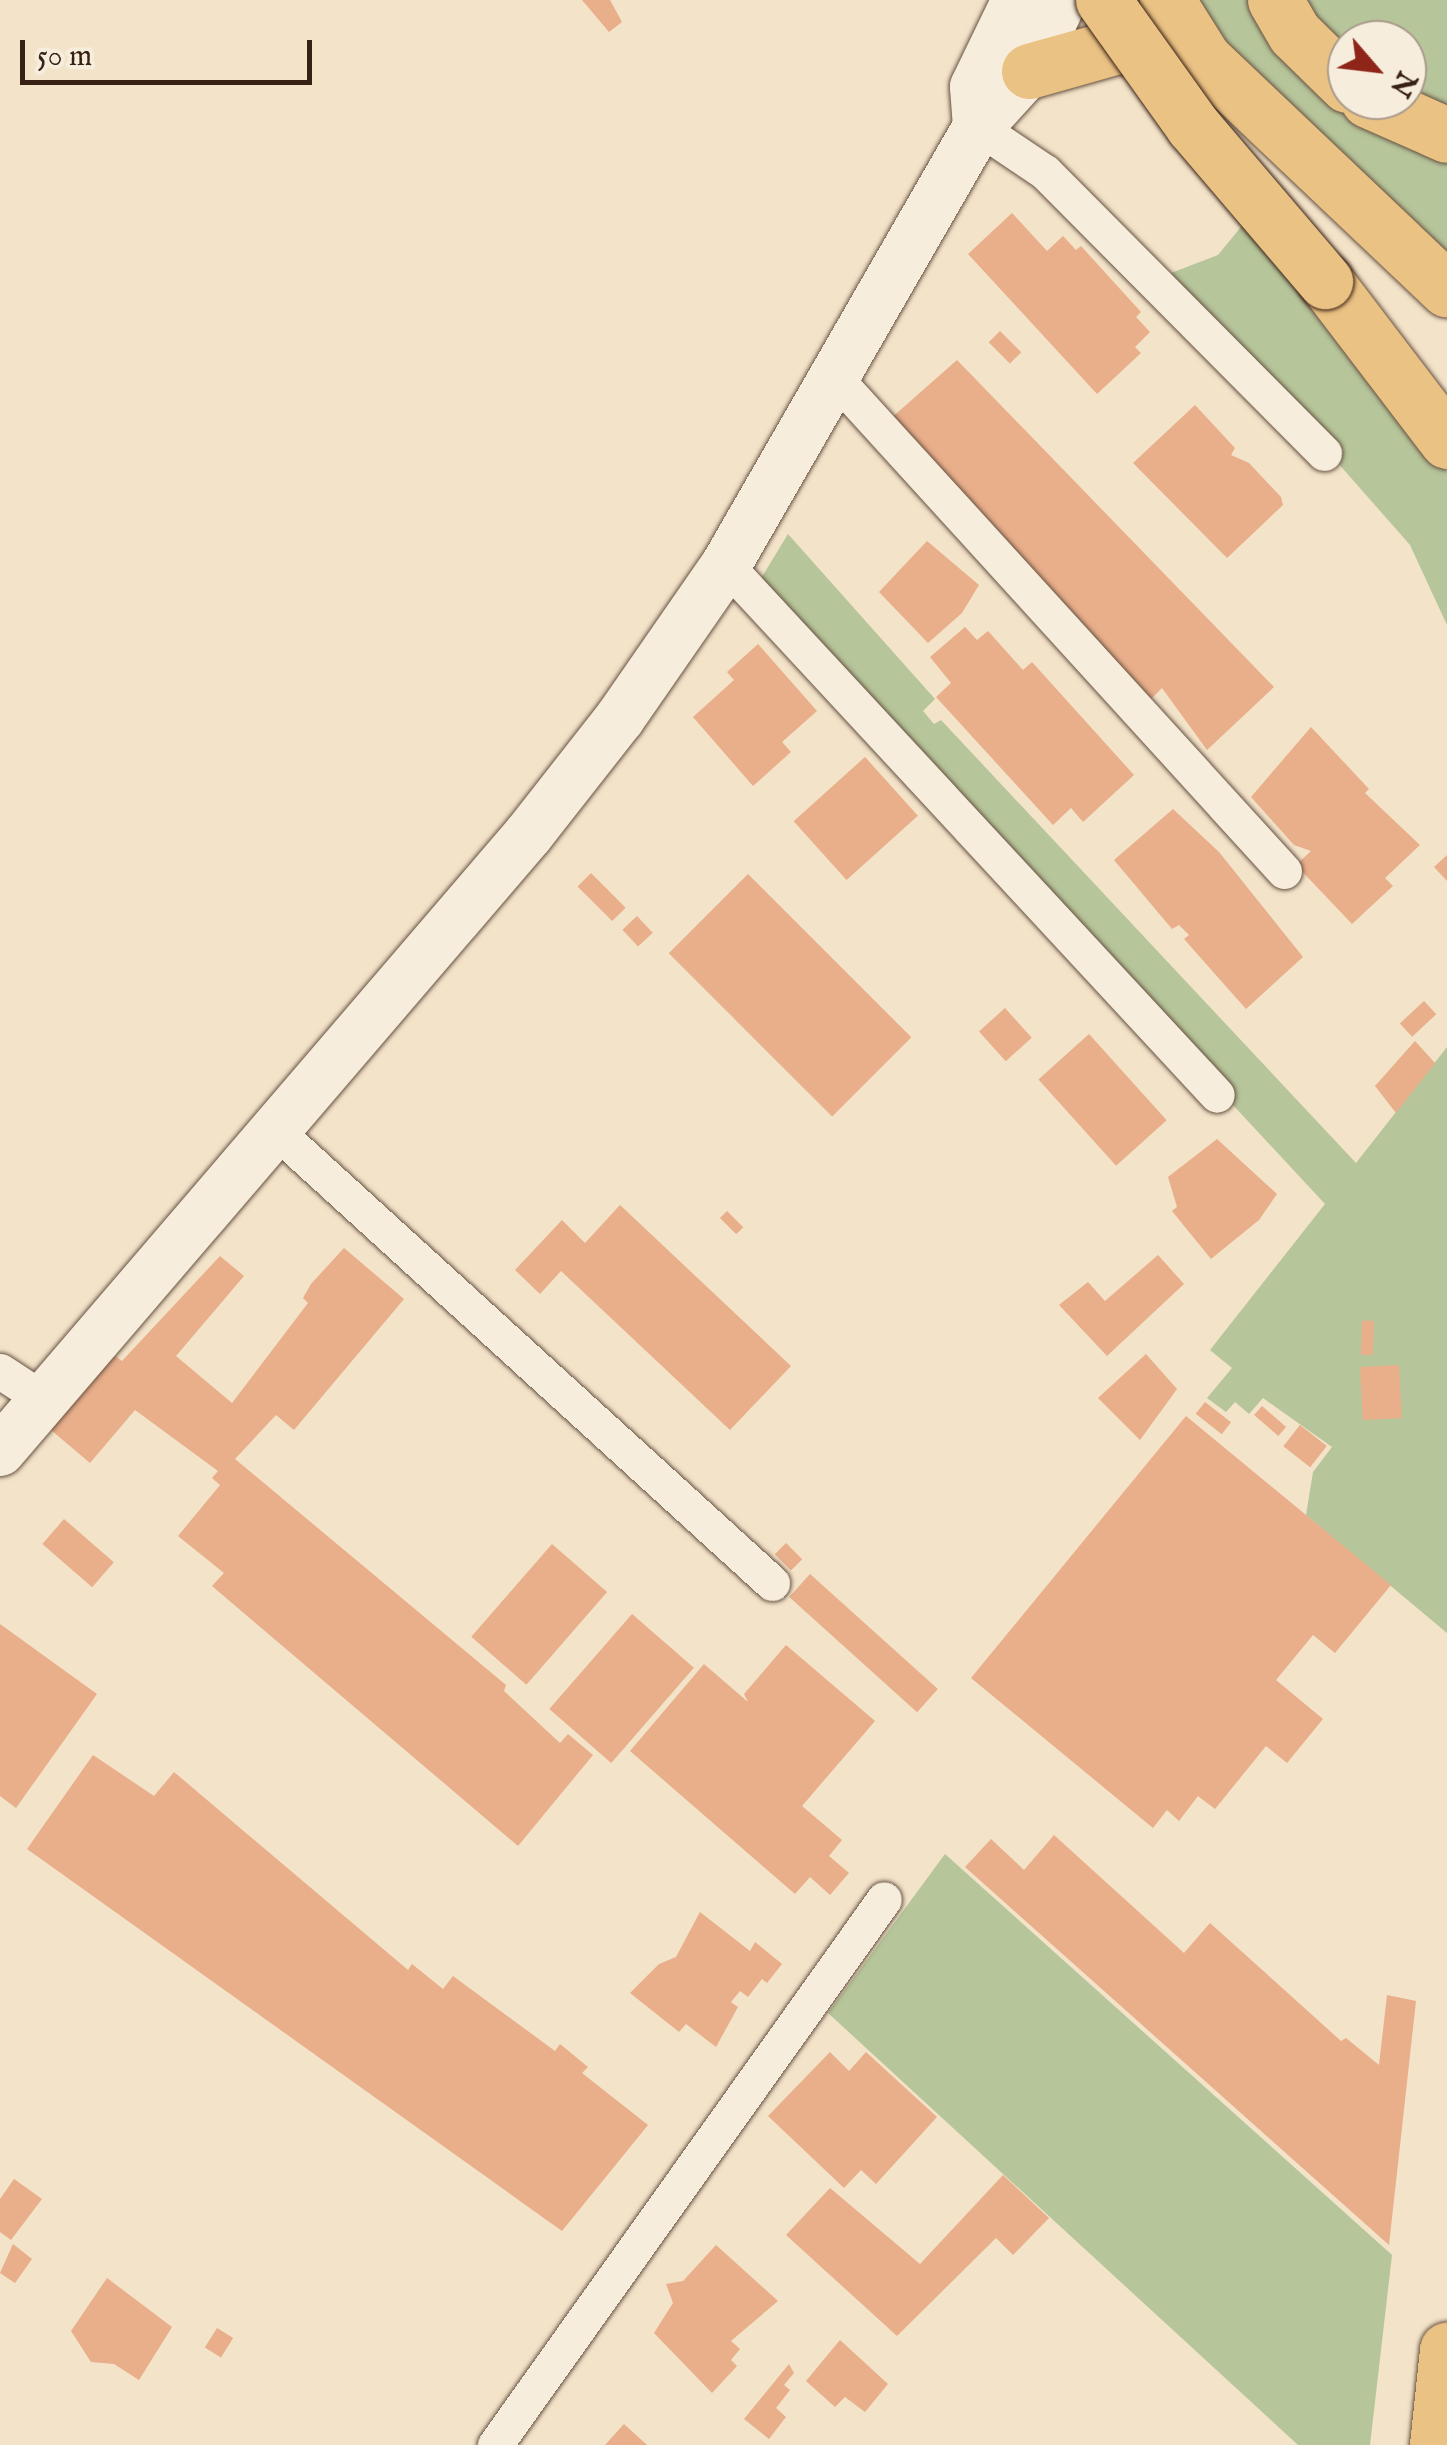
<!DOCTYPE html>
<html>
<head>
<meta charset="utf-8">
<style>
	body { margin:0 }
	#map { position:relative; width:1447px; height:2445px; overflow:hidden; background:#f3e3c9; font-family:"IM FELL English",serif }
	div>[style] { position:absolute }
	[style*='--x'] { left:calc(var(--x)*1px); top:calc(var(--y)*1px); width:calc(var(--w)*1px); rotate:calc(var(--a)*1deg) }
	.green>* { inset:0; background:#b6c59a }
	.building>* { inset:0; background:#e9ae8a; transform-origin:0 0 }
	.roads { filter:drop-shadow(0 0 2px #665141) drop-shadow(0 0 2px #665141) }
	.street>* { height:35px; margin:-17.5px; padding:0 17.5px; transform-origin:17.5px; border-radius:17.5px; background:#f7eddc }
	.secondary>* { height:50px; margin:-25px; padding:0 25px; transform-origin:25px; border-radius:25px; background:#f7eddc }
	.highway>* { height:55px; margin:-27.5px; padding:0 27.5px; transform-origin:27.5px; border-radius:27.5px; background:#eac284 }
	.bridges { filter:drop-shadow(0 0 2px #372014) drop-shadow(0 0 2px #372014) }
	.highway-bridge>* { height:55px; margin:-27.5px; padding:0 27.5px; transform-origin:27.5px; border-radius:27.5px; background:#eac284 }
	span { translate:-50% -50%; white-space:nowrap; text-align:center; line-height:1.15; -webkit-text-stroke:10px #f7eddc; paint-order:stroke }
	.north { position:absolute; left:1327px; top:20px; width:100px; height:100px; box-sizing:border-box; background:#f7eddc; border:2px solid #aa9b8c; border-radius:50%; rotate:118deg; font-size:28px; font-weight:700; line-height:40px; text-align:center; color:#372014 }
	.north::after { content:''; display:block; margin:auto; width:35px; height:45px; background:#8f2418; clip-path:polygon(50% 0,100% 100%,50% 72%,0 100%) }
	.scale { position:absolute; left:20px; top:40px; width:292px; height:45px; box-sizing:border-box; border:5px solid #372014; border-top:0; padding-left:12px; font-size:30px; line-height:35px; white-space:nowrap; color:#372014; -webkit-text-stroke:8px #f7eddc; paint-order:stroke }
</style>
</head>
<body>
<div id="map">
	<div class="green">
		<div style="clip-path:polygon(1188px 0,1250px 0,1316px 89px,1354px 120px,1447px 159px,1447px 261px,1237px 68px)"></div>
		<div style="clip-path:polygon(1301px 0,1447px 0,1447px 111px,1407px 97px,1407px 40px,1347px 40px,1347px 57px)"></div>
		<div style="clip-path:polygon(1245px 222px,1447px 472px,1447px 625px,1410px 545px,1171px 273px,1218px 255px)"></div>
		<div style="clip-path:polygon(788px 534px,935px 699px,923px 711px,934px 724px,941px 720px,1356px 1163px,1447px 1047px,1447px 1633px,1306px 1515px,1313px 1472px,1332px 1447px,1263px 1398px,1249px 1414px,1235px 1402px,1226px 1412px,1207px 1398px,1232px 1368px,1210px 1350px,1325px 1204px,754px 590px)"></div>
		<div style="clip-path:polygon(945px 1854px,1392px 2255px,1370px 2445px,1298px 2445px,828px 2013px)"></div>
	</div>
	<div class="building">
		<div style="clip-path:polygon(582px 0,610px 0,622px 22px,609px 32px)"></div>
		<div style="clip-path:polygon(1012px 213px,1047px 251px,1063px 236px,1076px 250px,1081px 246px,1141px 312px,1136px 317px,1150px 332px,1135px 347px,1141px 353px,1097px 394px,968px 254px)"></div>
		<div style="left:1000px;top:331px;width:30px;height:16px;rotate:45deg"></div>
		<div style="clip-path:polygon(957px 360px,1274px 687px,1207px 750px,1162px 688px,1151px 699px,889px 420px)"></div>
		<div style="clip-path:polygon(1195px 405px,1235px 448px,1231px 455px,1249px 463px,1281px 497px,1283px 505px,1227px 558px,1133px 463px)"></div>
		<div style="clip-path:polygon(927px 541px,979px 585px,962px 613px,928px 643px,879px 592px)"></div>
		<div style="clip-path:polygon(965px 627px,977px 640px,988px 631px,1023px 670px,1032px 662px,1134px 775px,1083px 822px,1071px 808px,1053px 825px,936px 697px,951px 683px,930px 657px)"></div>
		<div style="clip-path:polygon(758px 644px,817px 711px,782px 742px,791px 752px,753px 786px,693px 717px,734px 680px,727px 672px)"></div>
		<div style="clip-path:polygon(1311px 727px,1369px 789px,1365px 793px,1420px 845px,1385px 878px,1393px 886px,1352px 924px,1296px 865px,1311px 851px,1294px 845px,1251px 797px)"></div>
		<div style="left:865px;top:757px;width:79px;height:96px;rotate:48deg"></div>
		<div style="clip-path:polygon(1173px 809px,1219px 852px,1303px 957px,1246px 1009px,1184px 939px,1189px 935px,1179px 925px,1172px 929px,1114px 860px)"></div>
		<div style="clip-path:polygon(1447px 855px,1447px 881px,1434px 867px)"></div>
		<div style="left:591px;top:873px;width:49px;height:19px;rotate:45deg"></div>
		<div style="left:748px;top:874px;width:231px;height:112px;rotate:45deg"></div>
		<div style="left:637px;top:916px;width:23px;height:20px;rotate:47deg"></div>
		<div style="left:1424px;top:1001px;width:18px;height:33px;rotate:47deg"></div>
		<div style="left:1005px;top:1008px;width:40px;height:35px;rotate:48deg"></div>
		<div style="left:1089px;top:1034px;width:116px;height:68px;rotate:48deg"></div>
		<div style="clip-path:polygon(1415px 1041px,1435px 1063px,1396px 1113px,1375px 1086px)"></div>
		<div style="clip-path:polygon(1217px 1139px,1277px 1194px,1259px 1220px,1211px 1259px,1172px 1211px,1177px 1207px,1168px 1177px)"></div>
		<div style="clip-path:polygon(620px 1205px,791px 1366px,730px 1430px,561px 1271px,540px 1294px,515px 1270px,562px 1220px,585px 1243px)"></div>
		<div style="left:727px;top:1211px;width:23px;height:10px;rotate:45deg"></div>
		<div style="clip-path:polygon(344px 1248px,404px 1299px,294px 1430px,276px 1415px,235px 1459px,506px 1685px,504px 1691px,560px 1743px,568px 1734px,593px 1755px,518px 1846px,212px 1586px,224px 1573px,178px 1536px,220px 1485px,212px 1478px,218px 1471px,135px 1410px,90px 1463px,51px 1430px,114px 1355px,122px 1361px,220px 1256px,244px 1276px,176px 1356px,232px 1403px,308px 1303px,303px 1298px,311px 1284px)"></div>
		<div style="clip-path:polygon(1158px 1255px,1184px 1284px,1107px 1356px,1059px 1305px,1088px 1282px,1105px 1301px)"></div>
		<div style="left:1374px;top:1321px;width:34px;height:12px;rotate:92deg"></div>
		<div style="clip-path:polygon(1146px 1354px,1177px 1389px,1140px 1440px,1098px 1398px)"></div>
		<div style="left:1399px;top:1365px;width:53px;height:39px;rotate:87deg"></div>
		<div style="left:1205px;top:1402px;width:33px;height:15px;rotate:38deg"></div>
		<div style="left:1262px;top:1406px;width:32px;height:12px;rotate:41deg"></div>
		<div style="clip-path:polygon(1186px 1416px,1391px 1585px,1335px 1653px,1313px 1635px,1276px 1680px,1323px 1719px,1287px 1763px,1266px 1746px,1215px 1809px,1198px 1796px,1179px 1821px,1167px 1810px,1153px 1828px,971px 1678px)"></div>
		<div style="left:1300px;top:1425px;width:34px;height:27px;rotate:38deg"></div>
		<div style="left:64px;top:1519px;width:66px;height:33px;rotate:41deg"></div>
		<div style="left:786px;top:1543px;width:23px;height:16px;rotate:45deg"></div>
		<div style="left:552px;top:1544px;width:73px;height:123px;rotate:41deg"></div>
		<div style="left:810px;top:1574px;width:172px;height:31px;rotate:42deg"></div>
		<div style="left:632px;top:1614px;width:82px;height:126px;rotate:41deg"></div>
		<div style="clip-path:polygon(0 1624px,97px 1694px,16px 1808px,0 1796px)"></div>
		<div style="clip-path:polygon(786px 1645px,875px 1721px,802px 1806px,842px 1840px,829px 1856px,849px 1873px,830px 1895px,810px 1877px,795px 1894px,630px 1751px,704px 1664px,748px 1702px,744px 1694px)"></div>
		<div style="clip-path:polygon(93px 1755px,154px 1796px,174px 1772px,408px 1970px,412px 1964px,443px 1989px,453px 1976px,555px 2051px,560px 2044px,588px 2067px,582px 2073px,648px 2125px,562px 2231px,27px 1849px)"></div>
		<div style="clip-path:polygon(1054px 1835px,1184px 1953px,1210px 1923px,1341px 2041px,1346px 2038px,1379px 2065px,1387px 1995px,1416px 2001px,1389px 2245px,965px 1867px,991px 1839px,1024px 1870px)"></div>
		<div style="clip-path:polygon(700px 1912px,750px 1951px,755px 1942px,782px 1964px,767px 1983px,762px 1979px,748px 1997px,740px 1991px,731px 2002px,738px 2007px,716px 2047px,686px 2024px,679px 2032px,630px 1993px,659px 1964px,676px 1957px)"></div>
		<div style="clip-path:polygon(830px 2052px,849px 2071px,866px 2052px,937px 2117px,876px 2184px,861px 2170px,844px 2188px,768px 2116px)"></div>
		<div style="clip-path:polygon(1003px 2175px,1049px 2218px,1013px 2255px,996px 2238px,897px 2336px,786px 2235px,830px 2188px,920px 2264px)"></div>
		<div style="clip-path:polygon(14px 2179px,42px 2199px,11px 2240px,0 2232px,0 2199px)"></div>
		<div style="clip-path:polygon(13px 2244px,32px 2259px,15px 2283px,0 2273px)"></div>
		<div style="clip-path:polygon(716px 2245px,778px 2301px,731px 2341px,740px 2349px,731px 2360px,737px 2366px,712px 2393px,654px 2333px,673px 2303px,666px 2284px,683px 2281px)"></div>
		<div style="clip-path:polygon(107px 2278px,172px 2327px,139px 2380px,114px 2364px,91px 2362px,71px 2331px)"></div>
		<div style="left:217px;top:2328px;width:19px;height:23px;rotate:32deg"></div>
		<div style="clip-path:polygon(840px 2340px,888px 2384px,865px 2412px,845px 2397px,835px 2407px,806px 2381px)"></div>
		<div style="clip-path:polygon(789px 2364px,794px 2373px,784px 2385px,790px 2390px,776px 2408px,786px 2417px,769px 2439px,744px 2419px)"></div>
		<div style="clip-path:polygon(624px 2424px,647px 2445px,605px 2445px)"></div>
	</div>
	<div class="roads">
		<div class="street">
			<div style="--x:978;--y:127;--w:81;--a:33.9"></div>
			<div style="--x:1045;--y:172;--w:396;--a:45.2"></div>
			<div style="--x:837;--y:380;--w:664;--a:47.69"></div>
			<div style="--x:726;--y:565;--w:722;--a:47.19"></div>
			<div style="--x:274;--y:1129;--w:674;--a:42.35"></div>
			<div style="--x:0;--y:1371;--w:51;--a:33.1"></div>
			<div style="--x:495;--y:2445;--w:670;--a:-54.53"></div>
		</div>
		<div class="secondary">
			<div style="--x:978;--y:127;--w:40;--a:-94.3"></div>
			<div style="--x:975;--y:87;--w:97;--a:-64.2"></div>
			<div style="--x:0;--y:1451;--w:813;--a:-49.39"></div>
			<div style="--x:529;--y:834;--w:147;--a:-51.9"></div>
			<div style="--x:620;--y:718;--w:186;--a:-55.3"></div>
			<div style="--x:726;--y:565;--w:505;--a:-60.09"></div>
			<div style="--x:978;--y:127;--w:76;--a:-47.7"></div>
			<div style="--x:1029;--y:71;--w:78;--a:-65.1"></div>
		</div>
		<div class="highway">
			<div style="--x:1167;--y:0;--w:70;--a:57.9"></div>
			<div style="--x:1204;--y:59;--w:335;--a:43.5"></div>
			<div style="--x:1275;--y:0;--w:39;--a:60"></div>
			<div style="--x:1295;--y:34;--w:73;--a:44.4"></div>
			<div style="--x:1029;--y:71;--w:92;--a:-15.7"></div>
			<div style="--x:1118;--y:46;--w:58;--a:3.9"></div>
			<div style="--x:1368;--y:100;--w:86;--a:23.9"></div>
			<div style="--x:1325;--y:281;--w:201;--a:52.7"></div>
			<div style="--x:1437;--y:2445;--w:96;--a:-84"></div>
		</div>
	</div>
	<div class="bridges">
		<div class="highway-bridge">
			<div style="--x:1103;--y:0;--w:155;--a:54.5"></div>
			<div style="--x:1193;--y:126;--w:204;--a:49.6"></div>
		</div>
	</div>
	<div class="north">N</div>
	<div class="scale">50 m</div>
</div>
</body>
</html>
